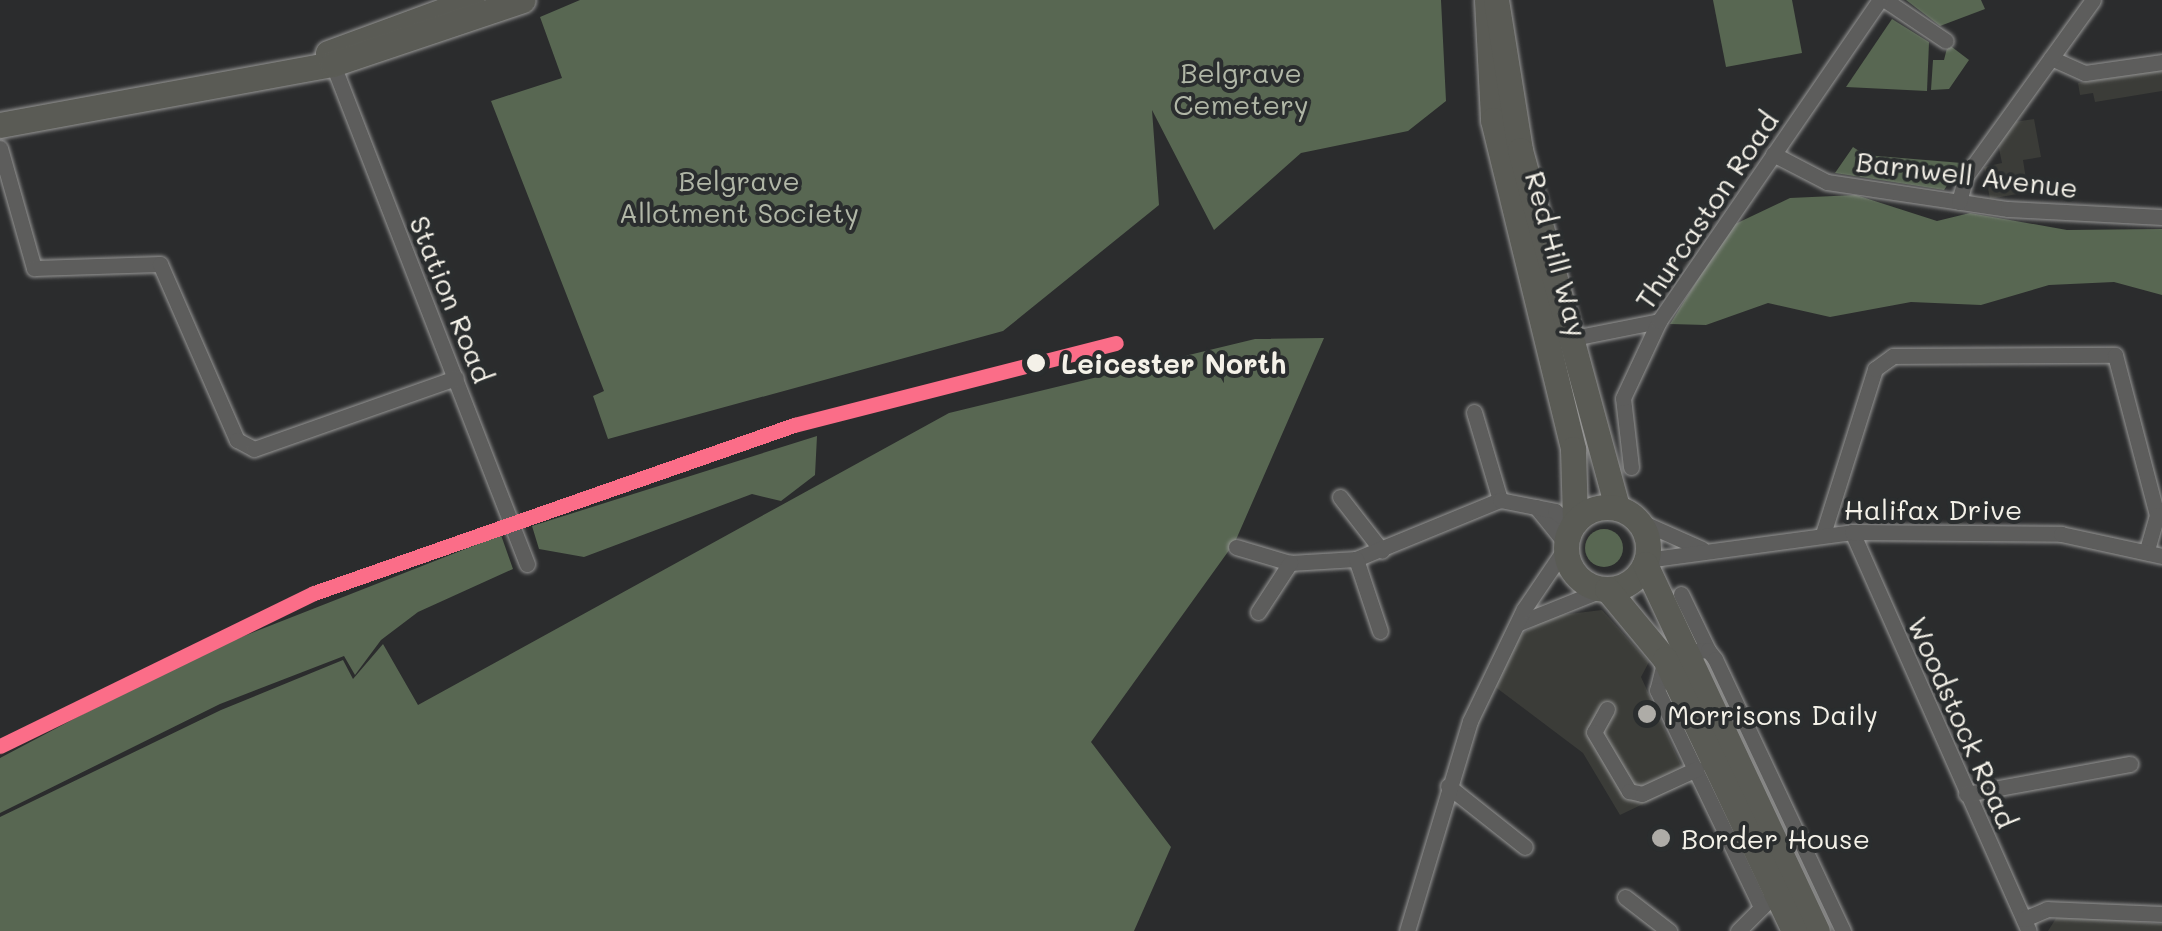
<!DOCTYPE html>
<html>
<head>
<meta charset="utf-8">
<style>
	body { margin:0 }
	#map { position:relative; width:2162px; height:931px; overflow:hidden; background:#2b2c2d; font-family:Mali,sans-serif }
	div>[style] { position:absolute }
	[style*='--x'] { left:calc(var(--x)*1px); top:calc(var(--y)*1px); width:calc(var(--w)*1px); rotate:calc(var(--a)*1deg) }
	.built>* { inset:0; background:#3b3c38 }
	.green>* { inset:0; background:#586752 }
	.round { border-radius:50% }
	.roads { filter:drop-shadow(0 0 2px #979796) drop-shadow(0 0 2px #979796) }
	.minor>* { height:15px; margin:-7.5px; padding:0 7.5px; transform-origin:7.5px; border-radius:7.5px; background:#5d5d5c }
	.trunk>* { height:25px; margin:-12.5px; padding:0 12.5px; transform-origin:12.5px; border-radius:12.5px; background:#5a5b55 }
	.trunk>.ring { margin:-12.5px; padding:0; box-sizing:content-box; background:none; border:25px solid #5a5b55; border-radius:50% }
	.rail-1>* { height:15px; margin:-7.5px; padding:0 7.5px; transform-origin:7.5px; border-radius:7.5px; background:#fb6d88 }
	.dots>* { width:28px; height:28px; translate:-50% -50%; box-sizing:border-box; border:5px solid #2a2d2e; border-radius:50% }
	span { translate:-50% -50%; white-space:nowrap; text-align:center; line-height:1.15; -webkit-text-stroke:8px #2a2d2e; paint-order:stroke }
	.park-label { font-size:28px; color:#b1b7a7 }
	.street-label { font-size:28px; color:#f4f1e8 }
	.stop-label { font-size:28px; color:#f4f1e8; font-weight:700 }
	.left { translate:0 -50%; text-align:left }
	.poi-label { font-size:28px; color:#f4f1e8 }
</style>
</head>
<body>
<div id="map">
	<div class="built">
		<div style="clip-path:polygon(2162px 70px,2162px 91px,2095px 102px,2093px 93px,2080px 95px,2078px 83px)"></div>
		<div style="clip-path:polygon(2034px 119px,2041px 157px,2023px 160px,2028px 192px,1990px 199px,1984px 167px,2002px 163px,1998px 144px,2014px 122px)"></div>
		<div style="clip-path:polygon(1602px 610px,1649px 662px,1641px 677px,1689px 782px,1620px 815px,1583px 753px,1494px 686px,1516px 637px,1552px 616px)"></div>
		<div style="clip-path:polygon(2058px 915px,2162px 924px,2162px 931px,2048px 931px)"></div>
	</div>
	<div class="green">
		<div style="clip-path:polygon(580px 0,1441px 0,1446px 101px,1408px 131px,1301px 153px,1214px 230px,1152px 110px,1159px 205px,1003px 331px,608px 439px,593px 396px,604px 391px,491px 101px,562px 78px,540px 17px)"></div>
		<div style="clip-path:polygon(1713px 0,1792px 0,1802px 53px,1726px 67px)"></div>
		<div style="clip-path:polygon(1906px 0,1981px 0,1985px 9px,1940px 26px)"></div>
		<div style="clip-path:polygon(1892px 19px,1929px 42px,1927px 91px,1846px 87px)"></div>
		<div style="clip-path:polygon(1948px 44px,1969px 60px,1949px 89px,1931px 90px,1933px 60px,1944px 60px)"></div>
		<div style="clip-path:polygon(1853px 147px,1865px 155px,1962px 163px,1944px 190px,1835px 173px)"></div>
		<div style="clip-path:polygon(1856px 195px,1937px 221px,1970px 213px,2067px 230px,2162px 229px,2162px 295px,2114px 282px,2049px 285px,1981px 305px,1911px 302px,1830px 317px,1768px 303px,1706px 325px,1670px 324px,1731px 226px,1790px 198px)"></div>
		<div style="clip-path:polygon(1324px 338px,1235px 542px,1091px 742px,1171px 847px,1134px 931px,0 931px,0 817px,221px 710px,343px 660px,353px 679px,383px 644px,418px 705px,949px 413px,1255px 339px)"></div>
		<div style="clip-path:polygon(817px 436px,815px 475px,781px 501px,752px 494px,584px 557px,539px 549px,532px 526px)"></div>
		<div class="round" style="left:1585px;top:529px;width:38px;height:38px"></div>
		<div style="clip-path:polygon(501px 535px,513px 569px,418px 612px,381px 640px,355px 675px,344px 656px,220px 704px,0 813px,0 758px,193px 656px)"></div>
	</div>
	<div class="roads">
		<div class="minor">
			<div style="--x:1885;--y:0;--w:73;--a:33.9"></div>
			<div style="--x:330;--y:57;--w:544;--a:68.77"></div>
			<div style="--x:2051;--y:58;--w:37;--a:24"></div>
			<div style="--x:2085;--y:73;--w:78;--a:-8.1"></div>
			<div style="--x:0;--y:148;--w:125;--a:74.2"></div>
			<div style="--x:34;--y:268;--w:126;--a:-1.8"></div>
			<div style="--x:160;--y:264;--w:192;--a:66.4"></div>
			<div style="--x:237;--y:440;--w:19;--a:28"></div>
			<div style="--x:254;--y:449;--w:214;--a:-19.4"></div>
			<div style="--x:1773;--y:154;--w:61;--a:27.4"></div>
			<div style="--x:1827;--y:182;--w:183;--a:8.5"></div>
			<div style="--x:2008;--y:209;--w:154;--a:3"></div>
			<div style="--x:1959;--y:202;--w:27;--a:-75"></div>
			<div style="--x:1966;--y:176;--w:217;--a:-54.2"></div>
			<div style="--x:1574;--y:338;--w:87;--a:-11.3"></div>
			<div style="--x:1474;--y:412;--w:92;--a:73.5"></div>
			<div style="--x:1631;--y:467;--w:69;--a:-96.6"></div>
			<div style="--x:1623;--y:398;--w:85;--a:-64.9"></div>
			<div style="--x:1659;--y:321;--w:390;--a:-55.5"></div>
			<div style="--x:1340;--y:497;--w:68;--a:52.1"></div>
			<div style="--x:1536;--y:507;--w:48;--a:51"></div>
			<div style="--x:1637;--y:520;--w:71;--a:24"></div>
			<div style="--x:1852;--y:532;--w:436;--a:66.1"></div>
			<div style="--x:1823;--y:534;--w:173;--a:-72.5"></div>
			<div style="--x:1875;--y:369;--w:22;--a:-36"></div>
			<div style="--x:1893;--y:356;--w:222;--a:-0.3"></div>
			<div style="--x:2115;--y:355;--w:165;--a:75.3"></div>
			<div style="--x:2157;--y:515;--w:36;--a:106"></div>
			<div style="--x:1236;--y:547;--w:56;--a:16.5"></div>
			<div style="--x:1290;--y:563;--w:66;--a:-3.5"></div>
			<div style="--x:1356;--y:559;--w:156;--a:-22.3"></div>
			<div style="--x:1500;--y:500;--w:56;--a:11.3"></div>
			<div style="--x:1555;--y:511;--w:23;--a:40"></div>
			<div style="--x:1356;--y:559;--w:76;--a:71.6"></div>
			<div style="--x:1646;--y:560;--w:208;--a:-7.7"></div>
			<div style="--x:1852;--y:532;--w:209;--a:0.5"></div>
			<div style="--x:2061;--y:534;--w:103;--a:12.3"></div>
			<div style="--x:1681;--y:594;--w:62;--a:64.3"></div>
			<div style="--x:1258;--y:612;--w:59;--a:-56.9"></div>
			<div style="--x:1519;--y:623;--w:92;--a:-21.8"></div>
			<div style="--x:1686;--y:652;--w:22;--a:-5"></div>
			<div style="--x:1708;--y:650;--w:11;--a:52"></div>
			<div style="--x:1715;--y:659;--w:301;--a:64.8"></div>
			<div style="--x:1665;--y:659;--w:32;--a:104"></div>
			<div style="--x:1657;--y:690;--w:241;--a:64.4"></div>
			<div style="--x:1607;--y:709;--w:26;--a:119"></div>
			<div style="--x:1594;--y:732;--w:69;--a:59.3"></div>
			<div style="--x:1629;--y:791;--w:13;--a:13"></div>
			<div style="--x:1642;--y:794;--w:60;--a:-24.8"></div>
			<div style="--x:1448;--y:786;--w:98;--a:38.4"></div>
			<div style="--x:1966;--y:794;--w:167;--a:-10.4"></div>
			<div style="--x:1625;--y:897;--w:56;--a:37.7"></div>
			<div style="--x:2024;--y:919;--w:25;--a:-23"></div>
			<div style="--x:2047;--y:909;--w:115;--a:2.5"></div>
			<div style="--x:1407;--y:931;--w:219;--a:-73.3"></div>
			<div style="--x:1470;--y:721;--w:124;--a:-64.3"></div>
			<div style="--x:1524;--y:609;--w:75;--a:-55.9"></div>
			<div style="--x:1738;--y:931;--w:41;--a:-45"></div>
		</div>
		<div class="trunk">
			<div style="--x:1487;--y:0;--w:120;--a:87.1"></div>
			<div style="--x:1493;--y:120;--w:339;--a:76.3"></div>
			<div style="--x:1573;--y:449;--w:73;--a:88.4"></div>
			<div style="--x:1496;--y:0;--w:152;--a:80.9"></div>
			<div style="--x:1520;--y:150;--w:371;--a:74.8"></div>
			<div style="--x:328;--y:53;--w:153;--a:-20.2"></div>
			<div style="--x:0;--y:125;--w:339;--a:-10.4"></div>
			<div style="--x:333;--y:64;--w:200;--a:-18.6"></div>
			<div class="ring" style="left:1566px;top:507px;width:57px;height:57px"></div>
			<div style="--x:1645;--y:564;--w:405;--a:64.9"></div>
			<div style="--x:1607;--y:589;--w:91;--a:50.4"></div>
			<div style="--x:1665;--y:659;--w:301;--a:64.6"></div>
		</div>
	</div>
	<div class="rail-1">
		<div style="--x:0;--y:746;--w:349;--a:-26"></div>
		<div style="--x:314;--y:593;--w:509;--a:-19.29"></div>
		<div style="--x:794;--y:425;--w:332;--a:-14.3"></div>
	</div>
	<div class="dots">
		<div style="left:1036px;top:363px;background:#f4f1e8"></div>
		<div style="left:1647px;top:714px;background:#aeaca7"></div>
		<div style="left:1661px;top:838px;background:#aeaca7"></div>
	</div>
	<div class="park-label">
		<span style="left:1241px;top:88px">Belgrave<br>Cemetery</span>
		<span style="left:739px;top:196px">Belgrave<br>Allotment Society</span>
	</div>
	<div class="street-label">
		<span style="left:1967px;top:174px;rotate:7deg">Barnwell Avenue</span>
		<span style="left:1706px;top:210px;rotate:-56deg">Thurcaston Road</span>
		<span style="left:1557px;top:254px;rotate:75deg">Red Hill Way</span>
		<span style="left:452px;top:299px;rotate:68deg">Station Road</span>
		<span style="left:1933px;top:509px">Halifax Drive</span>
		<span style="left:1963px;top:722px;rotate:66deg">Woodstock Road</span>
	</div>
	<div class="stop-label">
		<span class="left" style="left:1061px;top:363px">Leicester North</span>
	</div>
	<div class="poi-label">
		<span class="left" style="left:1667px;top:714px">Morrisons Daily</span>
		<span class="left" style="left:1681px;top:838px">Border House</span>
	</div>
</div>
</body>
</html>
